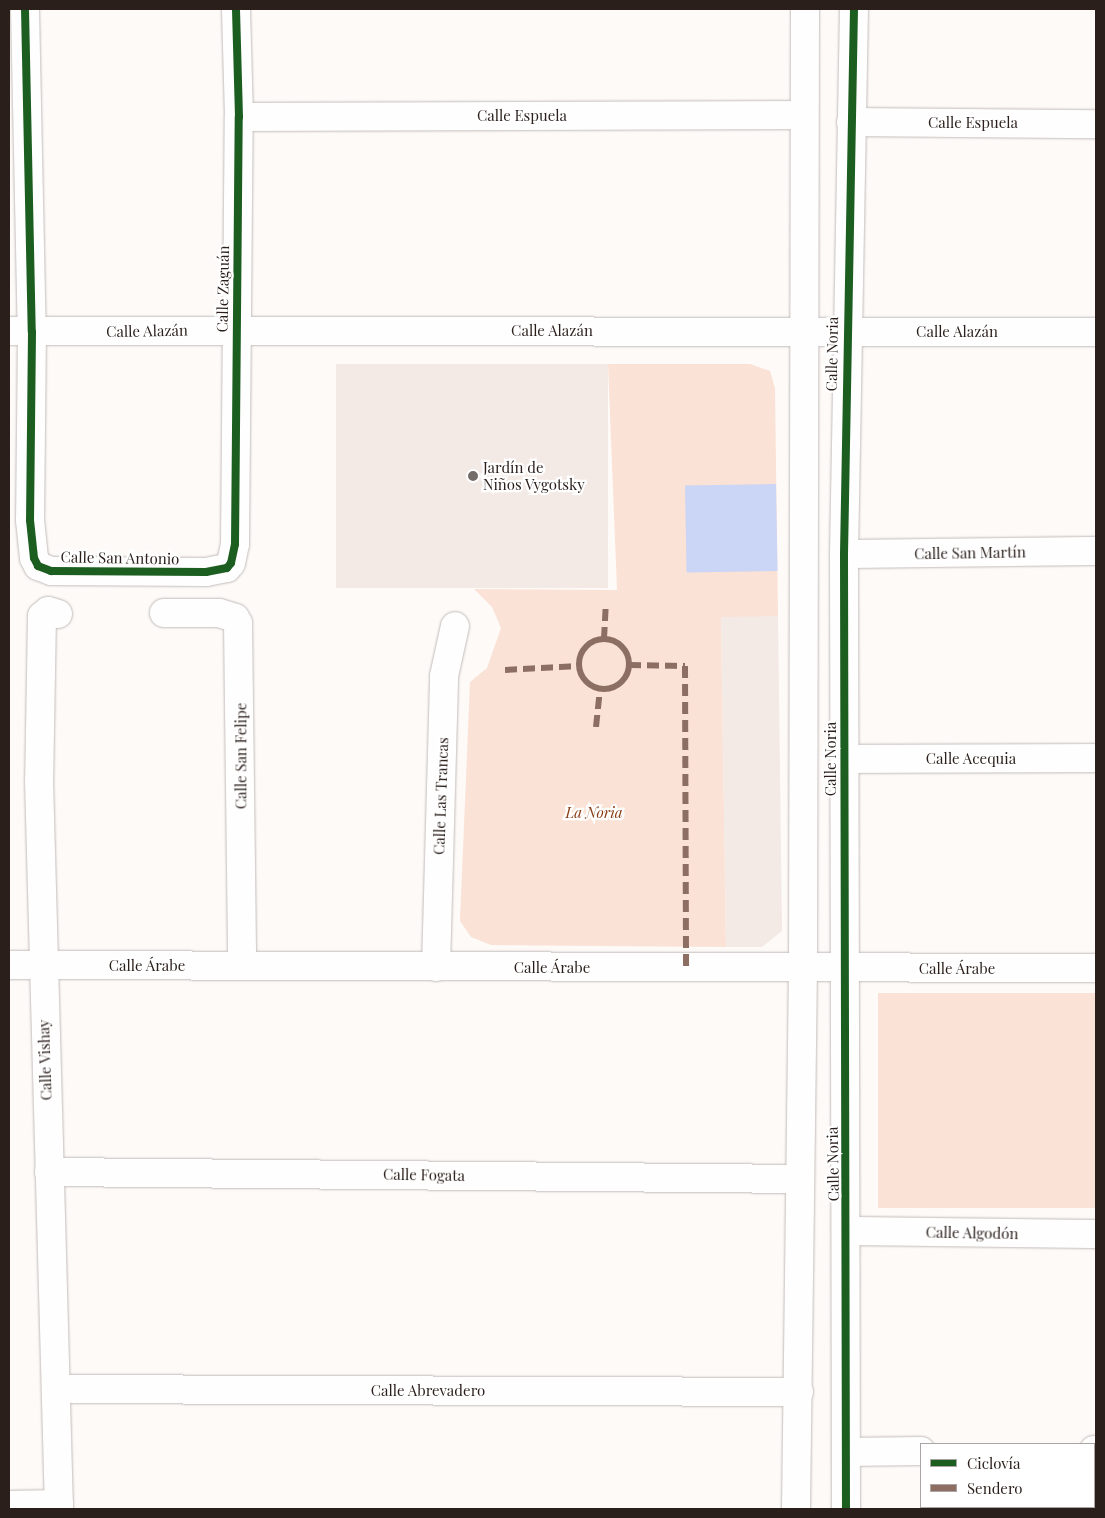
<!DOCTYPE html>
<html>
<head>
<meta charset="utf-8">
<style>
	body { margin:0 }
	#map { position:relative; width:1105px; height:1518px; overflow:hidden; background:#fdfaf8; font-family:"Playfair Display",serif }
	div>[style] { position:absolute }
	[style*='--x'] { left:calc(var(--x)*1px); top:calc(var(--y)*1px); width:calc(var(--w)*1px); rotate:calc(var(--a)*1deg) }
	.built>* { inset:0; background:#f3e9e5; transform-origin:0 0 }
	.green>* { inset:0; background:#fbe2d6; transform-origin:0 0 }
	.water>* { inset:0; background:#cbd5f5; transform-origin:0 0 }
	.roads { filter:drop-shadow(0 0 1px #c3bcb9) drop-shadow(0 0 1px #c3bcb9) }
	.minor>* { height:28px; margin:-14px; padding:0 14px; transform-origin:14px; border-radius:14px; background:#fffefe }
	.quiet>* { height:6px; margin-top:-3px; transform-origin:0; background:repeating-linear-gradient(90deg,#8d6e63 0 12px,transparent 0 18px) }
	.quiet>.ring { margin:-3px; padding:0; box-sizing:content-box; background:none; border:6px solid #8d6e63; border-radius:50% }
	.cycleway>* { height:8px; margin:-4px; padding:0 4px; transform-origin:4px; border-radius:4px; background:#1b5e20 }
	.dots>* { width:14px; height:14px; translate:-50% -50%; box-sizing:border-box; border:2px solid #fff; border-radius:50% }
	span { translate:-50% -50%; white-space:nowrap; text-align:center; line-height:1.15; -webkit-text-stroke:4.5px #fff; paint-order:stroke }
	.street-label { font-size:15px; color:#2a1f1b }
	.poi-label { font-size:15px; color:#2a1f1b }
	.left { translate:0 -50%; text-align:left }
	.park-label { font-size:15px; color:#883c14; font-style:italic }
	.frame { position:absolute; inset:0; border:10px solid #2a1f1b; pointer-events:none }
	.legend { position:absolute; left:920px; top:1443px; width:175px; height:65px; box-sizing:border-box; background:#fff; border:1px solid #aaa5a4; margin:0; padding:6px 9px; list-style:none; font-size:15px; color:#2a1f1b }
	.legend li { display:flex; align-items:center; gap:10px; height:25px }
	.legend b { width:25px; border:1px solid #aaa5a4 }
</style>
</head>
<body>
<div id="map">
	<div class="built">
		<div style="left:336px;top:364px;width:272px;height:224px"></div>
		<div style="clip-path:polygon(721px 616px,778px 616px,782px 931px,762px 947px,726px 947px)"></div>
	</div>
	<div class="green">
		<div style="clip-path:polygon(608px 364px,750px 364px,770px 371px,775px 388px,778px 616px,721px 617px,726px 947px,491px 945px,471px 937px,460px 921px,470px 682px,487px 668px,501px 628px,492px 607px,474px 589px,617px 590px)"></div>
		<div style="left:1096px;top:993px;width:215px;height:218px;rotate:90deg"></div>
	</div>
	<div class="water">
		<div style="left:776px;top:484px;width:87px;height:91px;rotate:89deg"></div>
	</div>
	<div class="roads">
		<div class="minor">
			<div style="--x:25;--y:9;--w:323;--a:88.8"></div>
			<div style="--x:32;--y:332;--w:188;--a:90.6"></div>
			<div style="--x:30;--y:520;--w:38;--a:84"></div>
			<div style="--x:34;--y:558;--w:9;--a:63"></div>
			<div style="--x:38;--y:566;--w:14;--a:21"></div>
			<div style="--x:51;--y:571;--w:155;--a:0.4"></div>
			<div style="--x:206;--y:572;--w:21;--a:-11"></div>
			<div style="--x:227;--y:568;--w:6;--a:-51"></div>
			<div style="--x:231;--y:563;--w:19;--a:-78"></div>
			<div style="--x:235;--y:544;--w:427;--a:-89.5"></div>
			<div style="--x:239;--y:117;--w:108;--a:-91.6"></div>
			<div style="--x:239;--y:117;--w:565;--a:-0.2"></div>
			<div style="--x:851;--y:122;--w:245;--a:0.5"></div>
			<div style="--x:9;--y:331;--w:1087;--a:0.05"></div>
			<div style="--x:844;--y:554;--w:252;--a:-0.7"></div>
			<div style="--x:164;--y:613;--w:55;--a:0"></div>
			<div style="--x:219;--y:613;--w:17;--a:17"></div>
			<div style="--x:235;--y:618;--w:6;--a:59"></div>
			<div style="--x:238;--y:623;--w:343;--a:89.3"></div>
			<div style="--x:58;--y:614;--w:10;--a:-163"></div>
			<div style="--x:48;--y:611;--w:8;--a:140"></div>
			<div style="--x:42;--y:616;--w:164;--a:91"></div>
			<div style="--x:39;--y:780;--w:729;--a:88.43"></div>
			<div style="--x:845;--y:759;--w:251;--a:-0.2"></div>
			<div style="--x:9;--y:965;--w:1087;--a:0.16"></div>
			<div style="--x:436;--y:967;--w:291;--a:-88.4"></div>
			<div style="--x:444;--y:676;--w:51;--a:-77.6"></div>
			<div style="--x:49;--y:1172;--w:750;--a:0.53"></div>
			<div style="--x:848;--y:1231;--w:248;--a:0.7"></div>
			<div style="--x:57;--y:1389;--w:742;--a:0.23"></div>
			<div style="--x:1094;--y:1450;--w:2;--a:0"></div>
			<div style="--x:846;--y:1452;--w:75;--a:-0.8"></div>
			<div style="--x:9;--y:1505;--w:50;--a:-1.1"></div>
			<div style="--x:796;--y:1509;--w:540;--a:-89.26"></div>
			<div style="--x:803;--y:969;--w:960;--a:-89.88"></div>
			<div style="--x:846;--y:1509;--w:955;--a:-90.12"></div>
			<div style="--x:844;--y:554;--w:545;--a:-88.95"></div>
		</div>
	</div>
	<div class="quiet">
		<div style="--x:604;--y:639;--w:35;--a:-87"></div>
		<div class="ring" style="left:579px;top:639px;width:44px;height:44px"></div>
		<div style="--x:629;--y:665;--w:56;--a:1"></div>
		<div style="--x:685;--y:666;--w:302;--a:89.8"></div>
		<div style="--x:505;--y:670;--w:74;--a:-3.1"></div>
		<div style="--x:596;--y:727;--w:38;--a:-84"></div>
	</div>
	<div class="cycleway">
		<div style="--x:25;--y:9;--w:323;--a:88.8"></div>
		<div style="--x:32;--y:332;--w:188;--a:90.6"></div>
		<div style="--x:30;--y:520;--w:38;--a:84"></div>
		<div style="--x:34;--y:558;--w:9;--a:63"></div>
		<div style="--x:38;--y:566;--w:14;--a:21"></div>
		<div style="--x:51;--y:571;--w:155;--a:0.4"></div>
		<div style="--x:206;--y:572;--w:21;--a:-11"></div>
		<div style="--x:227;--y:568;--w:6;--a:-51"></div>
		<div style="--x:231;--y:563;--w:19;--a:-78"></div>
		<div style="--x:235;--y:544;--w:427;--a:-89.5"></div>
		<div style="--x:239;--y:117;--w:108;--a:-91.6"></div>
		<div style="--x:846;--y:1509;--w:955;--a:-90.12"></div>
		<div style="--x:844;--y:554;--w:545;--a:-88.95"></div>
	</div>
	<div class="dots">
		<div style="left:473px;top:476px;background:#746c68"></div>
	</div>
	<div class="street-label">
		<span style="left:522px;top:116px">Calle Espuela</span>
		<span style="left:973px;top:123px">Calle Espuela</span>
		<span style="left:223px;top:289px;rotate:-89deg">Calle Zaguán</span>
		<span style="left:147px;top:331px;rotate:-1deg">Calle Alazán</span>
		<span style="left:552px;top:331px">Calle Alazán</span>
		<span style="left:957px;top:332px">Calle Alazán</span>
		<span style="left:832px;top:354px;rotate:-89deg">Calle Noria</span>
		<span style="left:970px;top:553px;rotate:-1deg">Calle San Martín</span>
		<span style="left:120px;top:558px;rotate:1deg">Calle San Antonio</span>
		<span style="left:241px;top:756px;rotate:-90deg">Calle San Felipe</span>
		<span style="left:831px;top:759px;rotate:-90deg">Calle Noria</span>
		<span style="left:971px;top:759px">Calle Acequia</span>
		<span style="left:441px;top:796px;rotate:-88deg">Calle Las Trancas</span>
		<span style="left:147px;top:966px">Calle Árabe</span>
		<span style="left:552px;top:968px">Calle Árabe</span>
		<span style="left:957px;top:969px">Calle Árabe</span>
		<span style="left:45px;top:1060px;rotate:-92deg">Calle Vishay</span>
		<span style="left:833px;top:1164px;rotate:-91deg">Calle Noria</span>
		<span style="left:424px;top:1175px;rotate:1deg">Calle Fogata</span>
		<span style="left:972px;top:1233px;rotate:1deg">Calle Algodón</span>
		<span style="left:428px;top:1391px">Calle Abrevadero</span>
	</div>
	<div class="poi-label">
		<span class="left" style="left:483px;top:476px">Jardín de<br>Niños Vygotsky</span>
	</div>
	<div class="park-label">
		<span style="left:594px;top:813px">La Noria</span>
	</div>
	<div class="frame"></div>
	<ul class="legend">
	<li><b style="height:6px;background:#1b5e20"></b>Ciclovía</li>
	<li><b style="height:6px;background:#8d6e63"></b>Sendero</li>
	</ul>
</div>
</body>
</html>
